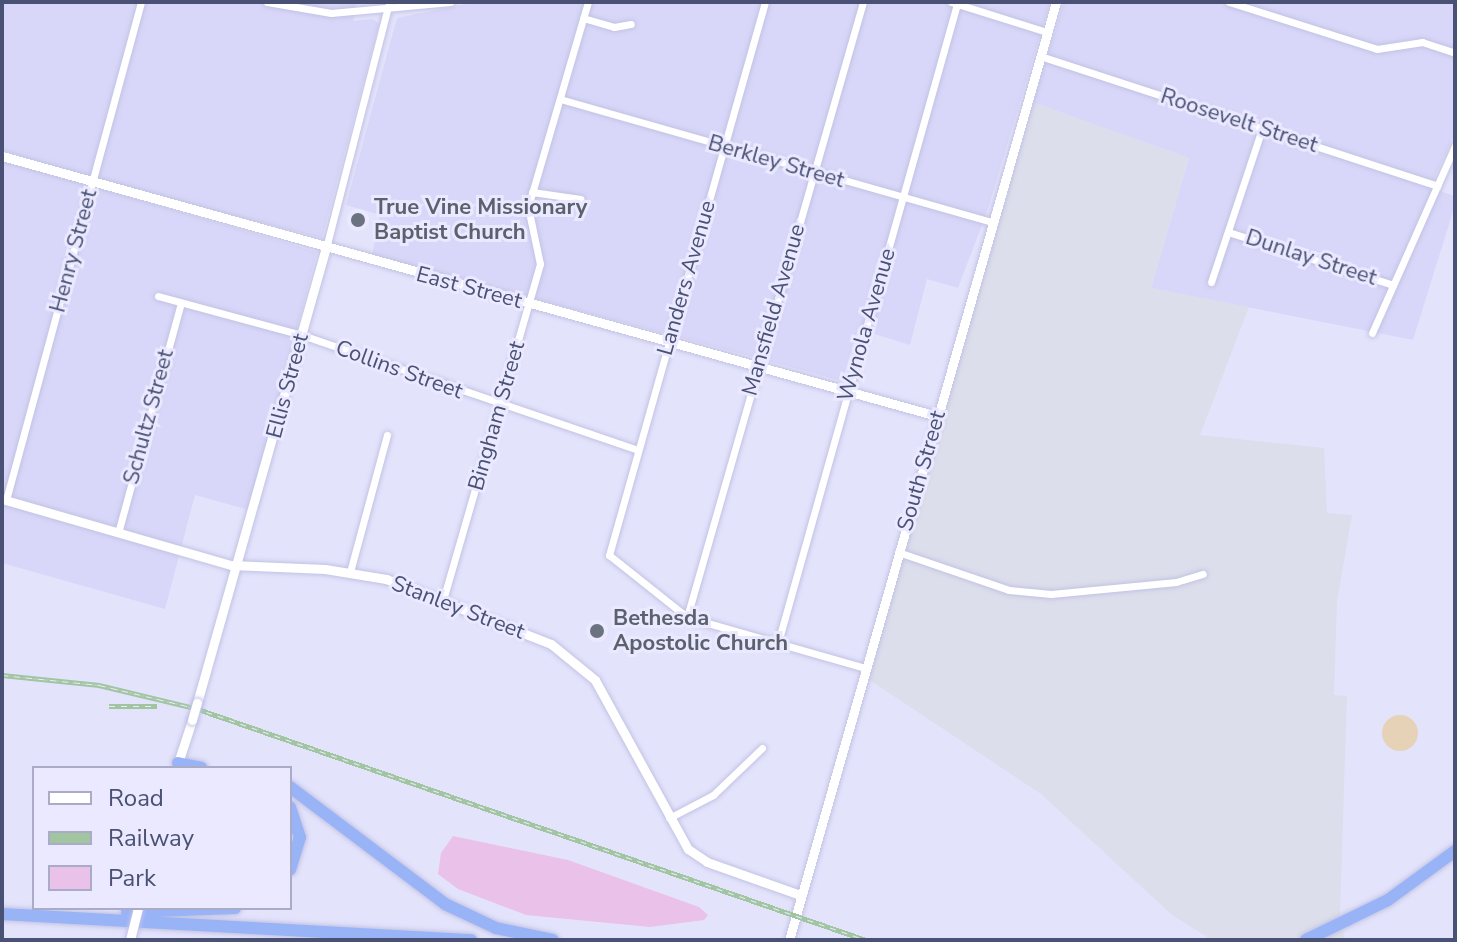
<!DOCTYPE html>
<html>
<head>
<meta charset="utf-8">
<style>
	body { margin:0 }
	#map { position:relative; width:1457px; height:942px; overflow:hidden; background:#e4e3fc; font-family:"Nunito Sans",sans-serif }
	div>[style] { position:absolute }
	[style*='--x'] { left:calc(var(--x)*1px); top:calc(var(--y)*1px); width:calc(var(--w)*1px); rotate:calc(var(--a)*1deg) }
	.residential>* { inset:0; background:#d8d7f9 }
	.industrial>* { inset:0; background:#dddeeb }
	.green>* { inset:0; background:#eac1e8 }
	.water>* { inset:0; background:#e6d3b7 }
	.round { border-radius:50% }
	.roads { filter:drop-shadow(0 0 2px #c1c3e3) drop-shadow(0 0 2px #c1c3e3) }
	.street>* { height:7px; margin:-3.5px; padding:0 3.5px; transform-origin:3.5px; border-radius:3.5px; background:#fff }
	.secondary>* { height:9px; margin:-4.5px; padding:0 4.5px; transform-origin:4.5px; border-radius:4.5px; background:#fff }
	.highway>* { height:12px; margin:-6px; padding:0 6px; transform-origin:6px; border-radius:6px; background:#99b3f7 }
	.rail>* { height:5px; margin-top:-2.5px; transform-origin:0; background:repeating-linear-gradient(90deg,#eae9ff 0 6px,#a2c5a1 0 12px); box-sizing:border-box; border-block:2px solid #a2c5a1 }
	.bridges { filter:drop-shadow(0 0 2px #bec1e8) drop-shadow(0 0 2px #bec1e8) }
	.secondary-bridge>* { height:9px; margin:-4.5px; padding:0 4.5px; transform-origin:4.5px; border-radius:4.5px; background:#fff }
	.dots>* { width:22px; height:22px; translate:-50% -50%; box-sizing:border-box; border:4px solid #eae9ff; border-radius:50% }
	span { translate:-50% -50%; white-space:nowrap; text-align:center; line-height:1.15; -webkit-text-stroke:6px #eae9ff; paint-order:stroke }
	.street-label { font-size:22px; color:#495174 }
	.worship-label { font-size:22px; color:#5b616d; font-weight:700 }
	.left { translate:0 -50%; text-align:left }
	.frame { position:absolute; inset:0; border:4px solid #495174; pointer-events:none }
	.legend { position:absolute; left:32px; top:766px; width:260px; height:144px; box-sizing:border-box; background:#eae9ff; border:2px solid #aaacc7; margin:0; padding:10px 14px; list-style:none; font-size:24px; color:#495174 }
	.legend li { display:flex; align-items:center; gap:16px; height:40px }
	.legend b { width:40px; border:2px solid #aaacc7 }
</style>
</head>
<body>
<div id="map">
	<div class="residential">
		<div style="clip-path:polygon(2px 2px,357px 2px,353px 21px,373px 19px,379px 24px,322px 238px,100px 182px,2px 150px)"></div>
		<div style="clip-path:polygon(475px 2px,1050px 2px,988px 209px,958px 288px,927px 279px,910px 345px,858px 329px,842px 381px,372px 255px,380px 215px,346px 205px,397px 18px)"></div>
		<div style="clip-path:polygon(1064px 2px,1455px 2px,1455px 133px,1430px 188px,1455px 196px,1455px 205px,1413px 340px,1151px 288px,1189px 158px,1033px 103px)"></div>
		<div style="clip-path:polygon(2px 160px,317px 252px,249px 510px,195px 495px,165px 609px,2px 563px)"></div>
	</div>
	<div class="industrial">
		<div style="clip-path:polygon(1033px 102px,1189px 158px,1151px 288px,1249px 307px,1200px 435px,1324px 448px,1327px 513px,1352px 515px,1337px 602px,1334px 695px,1347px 696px,1340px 915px,1345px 940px,1212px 940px,1172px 915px,1041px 794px,868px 679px)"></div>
	</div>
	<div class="green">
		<div style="clip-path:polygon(453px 836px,568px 860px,699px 907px,708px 915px,704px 920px,650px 927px,526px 915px,458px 889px,438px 874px,441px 853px)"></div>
	</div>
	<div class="water">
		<div class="round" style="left:1382px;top:715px;width:36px;height:36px"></div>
	</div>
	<div class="roads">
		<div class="street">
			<div style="--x:267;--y:2;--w:65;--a:9.8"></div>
			<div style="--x:331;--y:13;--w:120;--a:-5.3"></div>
			<div style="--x:765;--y:2;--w:575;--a:105.75"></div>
			<div style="--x:609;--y:555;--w:100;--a:38.5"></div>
			<div style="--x:687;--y:617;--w:185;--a:16"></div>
			<div style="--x:951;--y:2;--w:101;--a:17.4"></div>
			<div style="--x:1229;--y:2;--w:155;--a:17.6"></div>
			<div style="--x:1377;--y:49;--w:46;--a:-8.8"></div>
			<div style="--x:1422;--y:42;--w:35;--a:18"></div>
			<div style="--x:583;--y:18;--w:32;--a:16"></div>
			<div style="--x:614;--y:27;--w:17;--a:-10"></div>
			<div style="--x:1040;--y:56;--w:418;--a:18.1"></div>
			<div style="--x:560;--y:99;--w:449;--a:15.9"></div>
			<div style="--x:532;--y:192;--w:49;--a:8.3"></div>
			<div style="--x:1228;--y:232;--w:173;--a:17.8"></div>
			<div style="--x:326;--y:248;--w:254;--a:-75.6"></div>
			<div style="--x:1211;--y:282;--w:161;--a:-71.6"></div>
			<div style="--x:158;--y:296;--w:149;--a:15.2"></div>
			<div style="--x:302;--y:335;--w:354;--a:18.9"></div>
			<div style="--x:1372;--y:333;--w:205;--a:-66.1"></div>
			<div style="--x:6;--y:500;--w:516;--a:-74.83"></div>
			<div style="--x:118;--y:533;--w:238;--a:-74.7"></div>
			<div style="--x:898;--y:552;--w:117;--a:18.9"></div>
			<div style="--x:1009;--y:590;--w:42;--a:5.4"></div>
			<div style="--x:1051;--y:594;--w:126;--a:-5.5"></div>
			<div style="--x:1176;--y:582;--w:28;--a:-17"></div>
			<div style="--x:350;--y:572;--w:142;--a:-74.9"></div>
			<div style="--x:443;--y:600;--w:350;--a:-73.9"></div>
			<div style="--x:540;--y:264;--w:58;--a:-101.9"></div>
			<div style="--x:528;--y:207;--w:214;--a:-73.7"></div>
			<div style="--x:687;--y:617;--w:640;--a:-74.03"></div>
			<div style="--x:777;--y:646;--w:667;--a:-74.34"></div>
			<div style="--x:669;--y:818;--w:50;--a:-27.6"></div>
			<div style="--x:713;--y:795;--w:68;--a:-43.8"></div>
		</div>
		<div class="secondary">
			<div style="--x:2;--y:156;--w:970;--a:15.54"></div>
			<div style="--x:2;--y:499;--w:238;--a:16.1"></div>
			<div style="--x:231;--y:565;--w:94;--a:2.4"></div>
			<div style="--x:325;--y:569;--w:62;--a:9.3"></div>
			<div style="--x:386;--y:579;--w:177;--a:21.5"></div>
			<div style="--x:551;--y:644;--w:57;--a:39.3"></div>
			<div style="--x:595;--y:680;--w:193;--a:61.2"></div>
			<div style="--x:688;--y:849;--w:23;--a:34"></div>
			<div style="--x:707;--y:862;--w:99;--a:19.5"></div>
			<div style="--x:197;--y:703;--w:473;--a:-74.2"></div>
			<div style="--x:177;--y:766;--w:48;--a:-71.9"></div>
			<div style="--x:789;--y:940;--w:975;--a:-74.11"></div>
		</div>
		<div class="highway">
			<div style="--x:178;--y:763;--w:24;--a:12"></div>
			<div style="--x:290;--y:787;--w:194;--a:37"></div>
			<div style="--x:445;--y:904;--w:56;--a:25.2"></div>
			<div style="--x:496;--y:928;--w:58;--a:11.9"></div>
			<div style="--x:290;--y:807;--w:32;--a:72"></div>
			<div style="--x:300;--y:837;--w:34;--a:107"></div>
			<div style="--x:127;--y:912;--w:108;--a:-2.1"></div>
			<div style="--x:2;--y:914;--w:470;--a:3.2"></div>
			<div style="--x:1306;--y:940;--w:91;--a:-26"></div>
			<div style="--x:1388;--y:900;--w:83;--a:-36.2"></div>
		</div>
	</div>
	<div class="rail">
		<div style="--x:2;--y:675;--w:98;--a:5.9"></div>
		<div style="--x:99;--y:685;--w:99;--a:13.5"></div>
		<div style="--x:195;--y:708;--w:710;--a:19.07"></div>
		<div style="--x:109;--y:706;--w:48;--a:0"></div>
	</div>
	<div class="bridges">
		<div class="secondary-bridge">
			<div style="--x:192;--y:720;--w:18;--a:-74"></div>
			<div style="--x:130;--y:940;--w:33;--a:-76"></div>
		</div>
	</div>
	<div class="dots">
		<div style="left:358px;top:220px;background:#6b7280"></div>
		<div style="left:597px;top:631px;background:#6b7280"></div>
	</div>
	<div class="street-label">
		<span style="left:1239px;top:121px;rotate:18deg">Roosevelt Street</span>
		<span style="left:776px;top:162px;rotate:16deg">Berkley Street</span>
		<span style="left:74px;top:251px;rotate:-75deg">Henry Street</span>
		<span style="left:1311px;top:258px;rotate:18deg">Dunlay Street</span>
		<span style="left:687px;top:278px;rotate:-74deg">Landers Avenue</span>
		<span style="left:469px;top:288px;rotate:15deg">East Street</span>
		<span style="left:774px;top:310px;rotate:-74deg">Mansfield Avenue</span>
		<span style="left:867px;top:325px;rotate:-74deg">Wynola Avenue</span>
		<span style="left:399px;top:370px;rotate:20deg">Collins Street</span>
		<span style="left:288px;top:386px;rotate:-75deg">Ellis Street</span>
		<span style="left:497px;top:416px;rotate:-74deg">Bingham Street</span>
		<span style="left:149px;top:417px;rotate:-75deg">Schultz Street</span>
		<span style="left:922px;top:471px;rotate:-74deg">South Street</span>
		<span style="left:458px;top:608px;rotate:21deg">Stanley Street</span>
	</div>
	<div class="worship-label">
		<span class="left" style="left:374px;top:220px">True Vine Missionary<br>Baptist Church</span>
		<span class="left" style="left:613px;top:631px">Bethesda<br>Apostolic Church</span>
	</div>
	<div class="frame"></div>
	<ul class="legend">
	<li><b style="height:10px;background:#fff"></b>Road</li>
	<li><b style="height:10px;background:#a2c5a1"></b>Railway</li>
	<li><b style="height:22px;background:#eac1e8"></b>Park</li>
	</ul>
</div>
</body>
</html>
